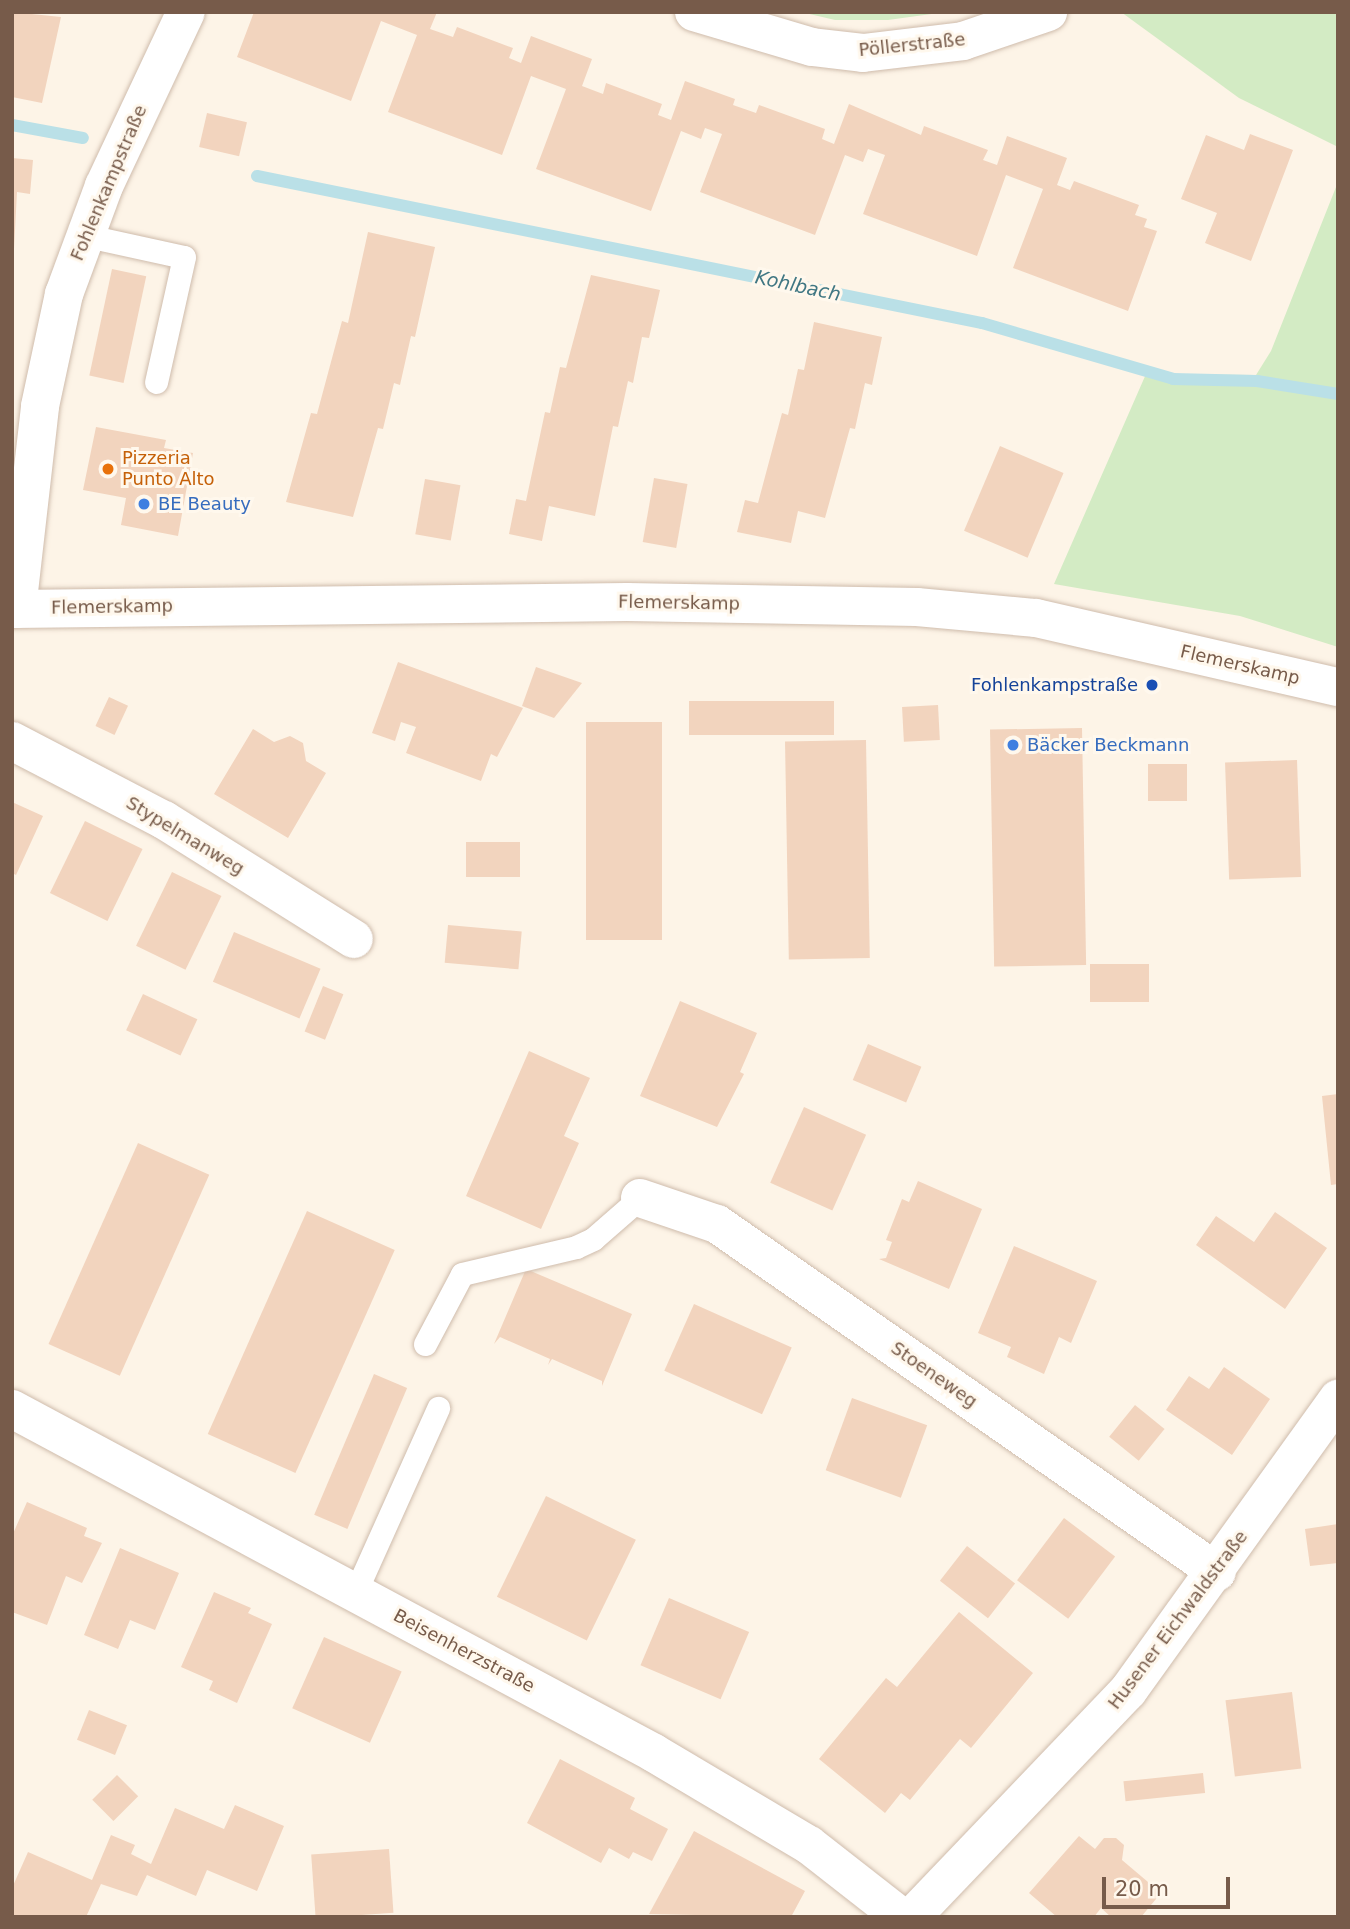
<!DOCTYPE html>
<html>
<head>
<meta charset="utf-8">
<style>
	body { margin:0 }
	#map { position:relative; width:1350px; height:1929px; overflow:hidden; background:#fdf4e7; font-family:"DejaVu Sans",sans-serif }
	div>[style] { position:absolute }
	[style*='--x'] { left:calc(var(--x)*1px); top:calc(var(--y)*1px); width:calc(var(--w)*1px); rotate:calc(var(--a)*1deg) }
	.green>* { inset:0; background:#d3ebc4 }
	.stream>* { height:12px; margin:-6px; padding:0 6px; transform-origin:6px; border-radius:6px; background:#bae0e7 }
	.building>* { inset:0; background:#f2d4be; transform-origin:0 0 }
	.roads { filter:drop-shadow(0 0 2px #cfbcac) drop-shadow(0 0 2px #cfbcac) }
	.lane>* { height:23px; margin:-11.5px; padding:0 11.5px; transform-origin:11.5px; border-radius:11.5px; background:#fff }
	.street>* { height:38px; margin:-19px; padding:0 19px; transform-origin:19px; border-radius:19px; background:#fff }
	.dots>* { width:19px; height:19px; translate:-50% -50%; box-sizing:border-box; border:4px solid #fff8ed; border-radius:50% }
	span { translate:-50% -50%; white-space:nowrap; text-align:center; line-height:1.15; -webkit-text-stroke:6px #fff8ed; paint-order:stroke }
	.street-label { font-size:18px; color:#775b4a }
	.food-label { font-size:18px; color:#c56008 }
	.left { translate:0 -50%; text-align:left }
	.shop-label { font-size:18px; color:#366cbe }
	.transit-label { font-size:18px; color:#164399 }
	.right { translate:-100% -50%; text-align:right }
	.water-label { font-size:19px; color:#407783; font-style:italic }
	.frame { position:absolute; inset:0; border:14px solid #775b4a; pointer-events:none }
	.scale { position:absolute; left:1102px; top:1877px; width:128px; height:32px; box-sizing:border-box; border:4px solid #775b4a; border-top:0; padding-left:9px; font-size:21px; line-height:24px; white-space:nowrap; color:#775b4a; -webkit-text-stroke:5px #fff8ed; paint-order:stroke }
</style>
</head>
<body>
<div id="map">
	<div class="green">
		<div style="clip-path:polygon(801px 12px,946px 12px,888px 20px,835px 20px)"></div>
		<div style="clip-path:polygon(1121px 12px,1338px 12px,1338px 147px,1239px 98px)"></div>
		<div style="clip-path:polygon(1338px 182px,1338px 647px,1240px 616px,1054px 584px,1146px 374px,1256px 375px,1271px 351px)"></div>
	</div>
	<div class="stream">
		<div style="--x:12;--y:125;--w:72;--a:10.4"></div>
		<div style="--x:257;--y:176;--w:740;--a:11.46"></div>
		<div style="--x:982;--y:323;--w:199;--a:16.3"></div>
		<div style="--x:1173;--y:379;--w:84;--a:1.4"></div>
		<div style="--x:1257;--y:381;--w:82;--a:9.1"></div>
	</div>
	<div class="building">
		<div style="clip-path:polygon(12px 12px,61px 17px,42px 103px,12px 97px)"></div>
		<div style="clip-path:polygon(254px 12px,437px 12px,430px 29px,453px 37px,457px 27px,513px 48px,509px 58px,521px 63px,531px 36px,592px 59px,582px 86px,603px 94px,606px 83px,662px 104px,658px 115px,671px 120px,685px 81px,735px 99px,733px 105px,756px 113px,759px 105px,825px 129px,822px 139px,834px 144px,849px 104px,921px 135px,924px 126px,988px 150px,983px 160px,997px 165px,1007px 136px,1067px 158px,1057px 185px,1070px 190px,1074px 181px,1139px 205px,1135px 215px,1147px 219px,1144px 227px,1157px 231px,1128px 311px,1013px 268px,1043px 189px,1006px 175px,977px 256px,863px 214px,885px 155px,868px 149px,863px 162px,845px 155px,815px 235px,700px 192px,722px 134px,705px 128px,701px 139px,681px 131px,651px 211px,536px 169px,566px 89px,531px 76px,502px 155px,388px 112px,417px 35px,381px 21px,351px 101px,237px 57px)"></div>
		<div style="left:207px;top:113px;width:41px;height:35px;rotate:13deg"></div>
		<div style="clip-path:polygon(1250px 134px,1293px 150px,1251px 261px,1205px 243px,1217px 213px,1181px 199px,1206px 135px,1244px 150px)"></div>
		<div style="clip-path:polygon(12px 158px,33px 160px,30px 194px,17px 192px,14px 249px)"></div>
		<div style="clip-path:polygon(368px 232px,435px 247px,415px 337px,411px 336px,400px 385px,394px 383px,383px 429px,378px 428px,353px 517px,286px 502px,311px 413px,317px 414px,342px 321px,348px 323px)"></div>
		<div style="left:112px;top:269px;width:35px;height:109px;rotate:12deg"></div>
		<div style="clip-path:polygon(591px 275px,660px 290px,649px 338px,642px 337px,633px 383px,628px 381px,618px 427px,613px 426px,595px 516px,549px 506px,542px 541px,509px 534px,516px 499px,526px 501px,545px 412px,550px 413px,560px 367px,566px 368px)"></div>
		<div style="clip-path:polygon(814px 322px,882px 337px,872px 385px,865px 383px,855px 429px,850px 428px,825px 518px,798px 511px,791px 543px,737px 532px,745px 500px,758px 503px,782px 413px,788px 415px,798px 369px,804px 370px)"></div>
		<div style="clip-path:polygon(96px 427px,166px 440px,164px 448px,193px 453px,178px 536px,121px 525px,126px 498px,83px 490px)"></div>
		<div style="left:1000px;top:446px;width:69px;height:92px;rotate:23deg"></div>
		<div style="left:654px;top:478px;width:34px;height:65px;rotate:10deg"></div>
		<div style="left:425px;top:479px;width:36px;height:56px;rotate:10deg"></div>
		<div style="clip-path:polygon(398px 662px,523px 708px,497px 757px,491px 754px,481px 781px,406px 753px,416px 727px,401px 722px,395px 741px,372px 733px)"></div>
		<div style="clip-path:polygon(536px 667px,582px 683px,554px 718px,522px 706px)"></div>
		<div style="left:109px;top:697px;width:21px;height:32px;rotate:25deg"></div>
		<div style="left:689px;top:701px;width:145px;height:34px"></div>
		<div style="left:938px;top:705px;width:35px;height:36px;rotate:87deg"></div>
		<div style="left:586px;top:722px;width:76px;height:218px"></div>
		<div style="left:1082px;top:728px;width:237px;height:92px;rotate:89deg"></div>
		<div style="clip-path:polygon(253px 729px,274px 742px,290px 736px,303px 743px,306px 761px,326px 773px,288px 838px,214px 794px)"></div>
		<div style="left:866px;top:740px;width:218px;height:81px;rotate:89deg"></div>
		<div style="left:1297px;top:760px;width:117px;height:72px;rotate:88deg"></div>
		<div style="left:1187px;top:764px;width:37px;height:39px;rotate:90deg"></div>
		<div style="clip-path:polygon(12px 802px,43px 816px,16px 875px,12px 873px)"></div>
		<div style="left:85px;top:821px;width:64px;height:80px;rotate:26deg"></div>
		<div style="left:466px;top:842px;width:54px;height:35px"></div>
		<div style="left:172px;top:872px;width:55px;height:82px;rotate:26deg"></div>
		<div style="left:448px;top:925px;width:74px;height:38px;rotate:5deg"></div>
		<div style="left:234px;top:932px;width:94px;height:54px;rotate:23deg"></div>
		<div style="left:1149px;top:964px;width:38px;height:59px;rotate:90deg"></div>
		<div style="left:323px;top:986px;width:22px;height:49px;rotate:22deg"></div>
		<div style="left:143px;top:994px;width:60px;height:40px;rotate:25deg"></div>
		<div style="clip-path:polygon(680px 1001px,757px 1033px,740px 1072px,744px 1074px,717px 1127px,640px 1096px)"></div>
		<div style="left:868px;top:1044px;width:58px;height:39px;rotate:23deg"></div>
		<div style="clip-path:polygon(529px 1051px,590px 1078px,564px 1136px,579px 1143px,541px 1229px,466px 1196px)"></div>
		<div style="clip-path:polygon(1338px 1094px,1338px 1184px,1331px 1185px,1322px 1096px)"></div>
		<div style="left:804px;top:1107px;width:68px;height:83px;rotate:24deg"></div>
		<div style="left:138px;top:1143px;width:78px;height:220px;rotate:24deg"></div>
		<div style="clip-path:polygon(918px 1181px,982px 1209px,949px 1289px,879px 1259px,886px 1258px,892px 1242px,886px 1240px,902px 1199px,909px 1202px)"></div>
		<div style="left:307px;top:1211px;width:96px;height:244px;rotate:24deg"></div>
		<div style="clip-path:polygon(1275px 1212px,1327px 1248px,1285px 1309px,1196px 1245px,1216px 1216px,1254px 1242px)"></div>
		<div style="clip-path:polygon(1014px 1246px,1097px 1281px,1071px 1343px,1059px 1337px,1044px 1374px,1007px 1357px,1011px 1347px,978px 1333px)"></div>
		<div style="clip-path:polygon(526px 1269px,632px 1314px,602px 1386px,602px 1381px,552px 1359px,548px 1365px,550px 1359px,500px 1337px,494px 1344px)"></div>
		<div style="left:694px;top:1304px;width:107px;height:73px;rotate:24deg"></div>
		<div style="clip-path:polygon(1224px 1367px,1270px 1399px,1232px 1455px,1166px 1410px,1189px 1376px,1209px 1389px)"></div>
		<div style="left:374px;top:1374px;width:36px;height:153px;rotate:23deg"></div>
		<div style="left:852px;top:1398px;width:80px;height:77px;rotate:20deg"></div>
		<div style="left:1135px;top:1405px;width:38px;height:41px;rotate:39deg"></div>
		<div style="left:546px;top:1496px;width:100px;height:112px;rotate:26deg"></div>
		<div style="clip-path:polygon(27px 1502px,87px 1528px,84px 1536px,102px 1543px,82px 1583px,66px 1576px,47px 1625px,12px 1612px,12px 1536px)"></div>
		<div style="left:1064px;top:1518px;width:64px;height:78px;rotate:37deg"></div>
		<div style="clip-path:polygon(1338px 1524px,1338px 1563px,1310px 1566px,1305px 1529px)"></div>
		<div style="left:967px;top:1546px;width:61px;height:44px;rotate:38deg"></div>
		<div style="clip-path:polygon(120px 1548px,179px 1573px,155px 1630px,130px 1620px,118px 1649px,84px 1635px)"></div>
		<div style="clip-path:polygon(214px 1592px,251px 1608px,248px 1613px,272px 1624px,237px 1703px,209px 1690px,213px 1681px,181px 1667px)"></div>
		<div style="left:669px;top:1598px;width:87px;height:73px;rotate:23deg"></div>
		<div style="clip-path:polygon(959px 1612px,1033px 1673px,971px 1748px,960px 1739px,910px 1800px,901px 1793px,885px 1813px,819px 1759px,886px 1678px,897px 1687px)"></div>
		<div style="left:324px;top:1637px;width:85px;height:78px;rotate:24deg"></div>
		<div style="left:1292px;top:1692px;width:77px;height:67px;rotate:83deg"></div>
		<div style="left:89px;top:1710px;width:41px;height:32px;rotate:22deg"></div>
		<div style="clip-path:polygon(560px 1759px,635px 1798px,630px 1809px,668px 1829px,652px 1861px,633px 1852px,629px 1859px,609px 1848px,601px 1863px,527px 1823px)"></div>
		<div style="left:1203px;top:1773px;width:20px;height:80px;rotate:84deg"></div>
		<div style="left:117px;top:1775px;width:30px;height:35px;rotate:45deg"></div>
		<div style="clip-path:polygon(235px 1805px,284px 1826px,257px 1891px,207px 1870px,196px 1896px,147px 1875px,137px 1896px,101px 1884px,86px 1917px,12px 1917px,12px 1888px,28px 1852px,92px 1880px,111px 1835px,135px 1845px,131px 1854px,151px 1864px,175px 1808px,224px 1829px)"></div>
		<div style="clip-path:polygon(694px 1831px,805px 1891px,791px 1917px,649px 1914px)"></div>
		<div style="clip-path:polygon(1079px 1836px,1095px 1849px,1104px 1838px,1116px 1838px,1124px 1845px,1122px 1860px,1161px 1893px,1141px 1917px,1111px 1917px,1101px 1908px,1094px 1917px,1057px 1917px,1029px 1893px)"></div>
		<div style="left:389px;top:1849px;width:64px;height:78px;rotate:86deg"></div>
	</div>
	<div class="roads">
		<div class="lane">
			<div style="--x:83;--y:235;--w:103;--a:12.3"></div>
			<div style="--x:184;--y:257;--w:128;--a:102.6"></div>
			<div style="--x:425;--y:1344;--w:79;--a:-62.1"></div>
			<div style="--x:462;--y:1274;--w:117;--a:-13.3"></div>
			<div style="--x:576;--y:1247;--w:19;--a:-25"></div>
			<div style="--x:593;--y:1239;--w:62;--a:-41.1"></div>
			<div style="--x:355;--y:1593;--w:203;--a:-65.8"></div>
		</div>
		<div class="street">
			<div style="--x:694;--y:12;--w:123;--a:16.5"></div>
			<div style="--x:812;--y:47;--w:51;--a:6.7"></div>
			<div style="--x:863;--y:53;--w:101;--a:-6.8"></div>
			<div style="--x:963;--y:41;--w:90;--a:-18.8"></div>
			<div style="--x:12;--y:609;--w:615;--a:-0.65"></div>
			<div style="--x:627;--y:602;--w:290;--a:1"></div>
			<div style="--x:917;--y:607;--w:120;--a:5.3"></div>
			<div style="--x:1036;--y:618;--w:310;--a:12.9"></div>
			<div style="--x:17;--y:609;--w:204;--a:-83.5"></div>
			<div style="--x:40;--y:406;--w:115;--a:-77.9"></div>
			<div style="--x:64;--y:294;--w:115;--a:-69.7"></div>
			<div style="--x:104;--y:186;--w:192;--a:-64.8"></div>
			<div style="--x:12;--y:741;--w:171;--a:27.5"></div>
			<div style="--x:164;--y:820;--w:224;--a:32.1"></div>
			<div style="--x:640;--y:1198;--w:81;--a:18.7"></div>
			<div style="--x:717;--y:1224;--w:609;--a:34.84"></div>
			<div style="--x:12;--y:1409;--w:728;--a:28.18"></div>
			<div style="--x:654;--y:1753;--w:180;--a:30.7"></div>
			<div style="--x:809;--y:1845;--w:117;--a:38"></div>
			<div style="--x:912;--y:1917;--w:313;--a:-46.3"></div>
			<div style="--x:1128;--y:1691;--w:360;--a:-54.3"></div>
		</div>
	</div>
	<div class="dots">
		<div style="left:108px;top:469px;background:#e8710a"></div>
		<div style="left:144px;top:504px;background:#3f7fe0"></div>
		<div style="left:1152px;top:685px;background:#1a4fb4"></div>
		<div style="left:1013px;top:745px;background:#3f7fe0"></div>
	</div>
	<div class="street-label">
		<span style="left:912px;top:45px;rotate:-6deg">Pöllerstraße</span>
		<span style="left:109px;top:183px;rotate:-67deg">Fohlenkampstraße</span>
		<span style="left:679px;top:603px;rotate:1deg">Flemerskamp</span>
		<span style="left:112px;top:607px;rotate:-1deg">Flemerskamp</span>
		<span style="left:1240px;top:665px;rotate:13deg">Flemerskamp</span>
		<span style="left:185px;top:836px;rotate:31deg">Stypelmanweg</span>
		<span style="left:934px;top:1375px;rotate:35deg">Stoeneweg</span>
		<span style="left:1178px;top:1620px;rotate:-53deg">Husener Eichwaldstraße</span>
		<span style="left:464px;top:1651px;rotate:28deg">Beisenherzstraße</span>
	</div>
	<div class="food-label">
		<span class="left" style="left:122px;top:469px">Pizzeria<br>Punto Alto</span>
	</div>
	<div class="shop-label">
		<span class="left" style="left:158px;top:504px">BE Beauty</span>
		<span class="left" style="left:1027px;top:745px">Bäcker Beckmann</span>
	</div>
	<div class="transit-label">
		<span class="right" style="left:1138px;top:685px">Fohlenkampstraße</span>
	</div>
	<div class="water-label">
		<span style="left:798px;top:286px;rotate:12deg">Kohlbach</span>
	</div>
	<div class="frame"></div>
	<div class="scale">20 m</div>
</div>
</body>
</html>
